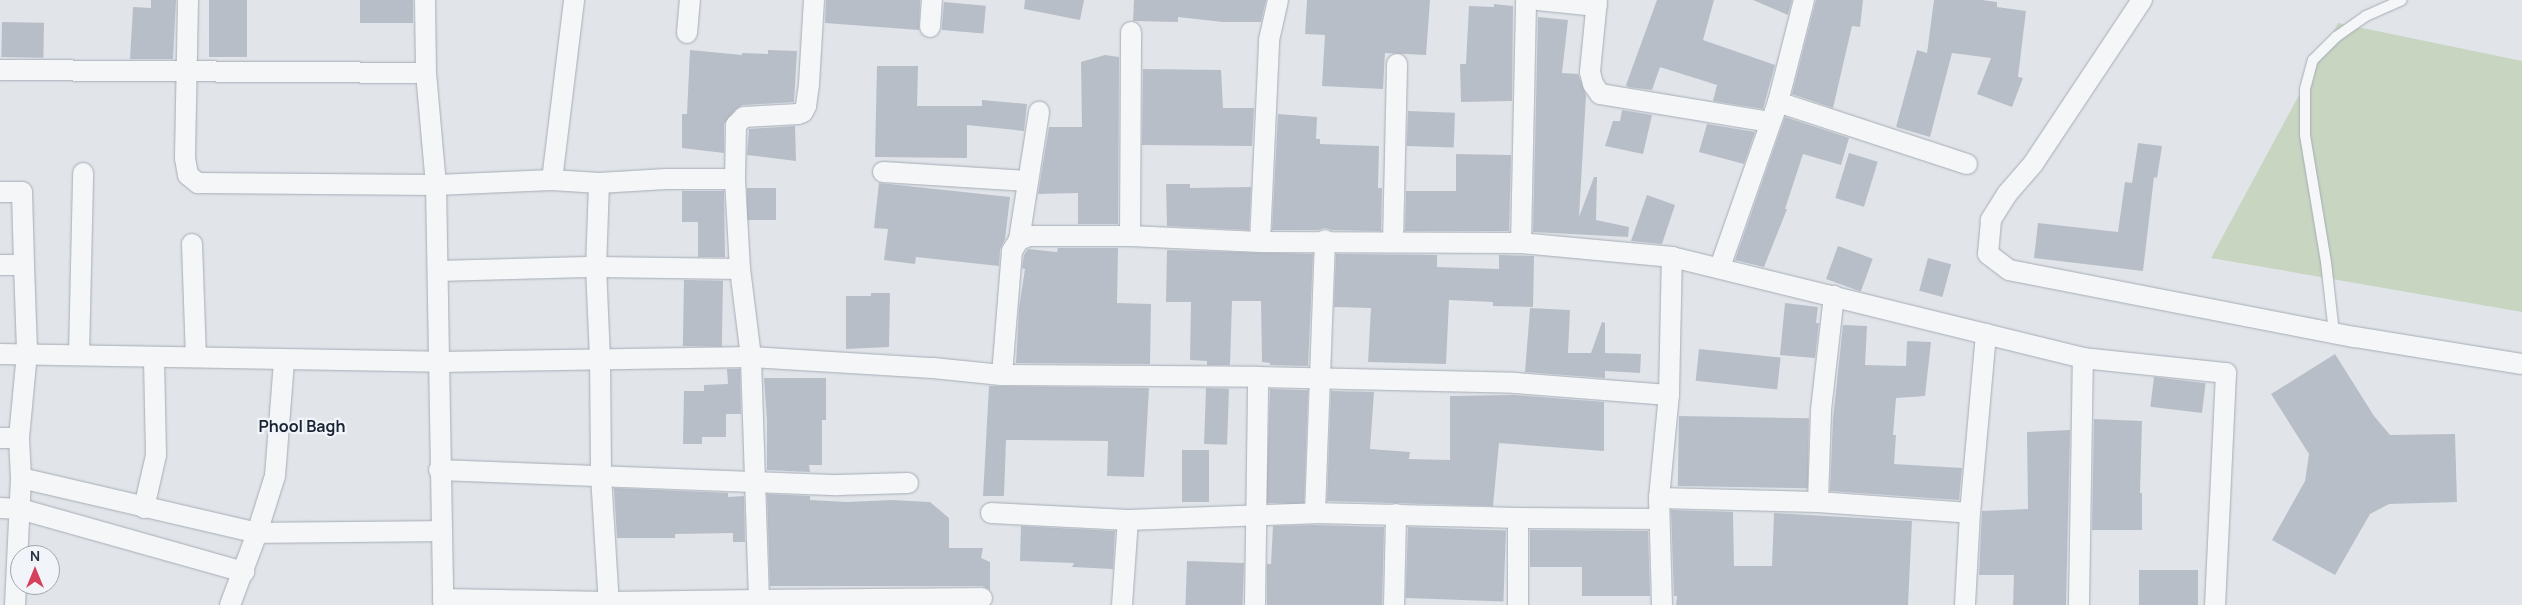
<!DOCTYPE html>
<html>
<head>
<meta charset="utf-8">
<style>
	body { margin:0 }
	#map { position:relative; width:2522px; height:605px; overflow:hidden; background:#e1e5ea; font-family:Manrope,sans-serif }
	div>[style] { position:absolute }
	[style*='--x'] { left:calc(var(--x)*1px); top:calc(var(--y)*1px); width:calc(var(--w)*1px); rotate:calc(var(--a)*1deg) }
	.green>* { inset:0; background:#c7d5c1 }
	.building>* { inset:0; background:#b8bec8; transform-origin:0 0 }
	.roads { filter:drop-shadow(0 0 1px #a6acb5) drop-shadow(0 0 1px #a6acb5) }
	.service>* { height:10px; margin:-5px; padding:0 5px; transform-origin:5px; border-radius:5px; background:#f4f6f8 }
	.minor>* { height:20px; margin:-10px; padding:0 10px; transform-origin:10px; border-radius:10px; background:#f4f6f8 }
	span { translate:-50% -50%; white-space:nowrap; text-align:center; line-height:1.15; -webkit-text-stroke:4.5px #f1f4f8; paint-order:stroke }
	.neighbourhood-label { font-size:16px; color:#1a2434; font-weight:700 }
	.north { position:absolute; left:10px; top:545px; width:50px; height:50px; box-sizing:border-box; background:#f1f4f8; border:1px solid #a1a7b0; border-radius:50%; rotate:0deg; font-size:14px; font-weight:700; line-height:20px; text-align:center; color:#283343 }
	.north::after { content:''; display:block; margin:auto; width:18px; height:22px; background:#d5405c; clip-path:polygon(50% 0,100% 100%,50% 72%,0 100%) }
</style>
</head>
<body>
<div id="map">
	<div class="green">
		<div style="clip-path:polygon(2338px 23px,2522px 61px,2522px 312px,2211px 258px)"></div>
	</div>
	<div class="building">
		<div style="clip-path:polygon(151px 0,176px 0,173px 59px,130px 59px,133px 7px,151px 8px)"></div>
		<div style="left:209px;top:0;width:38px;height:57px"></div>
		<div style="left:360px;top:0;width:53px;height:23px"></div>
		<div style="clip-path:polygon(826px 0,920px 0,919px 30px,825px 23px)"></div>
		<div style="clip-path:polygon(1025px 0,1084px 0,1080px 20px,1024px 9px)"></div>
		<div style="clip-path:polygon(1134px 0,1266px 0,1261px 22px,1223px 22px,1178px 17px,1178px 22px,1133px 21px)"></div>
		<div style="clip-path:polygon(1307px 0,1430px 0,1426px 55px,1385px 53px,1383px 89px,1322px 86px,1325px 35px,1305px 34px)"></div>
		<div style="clip-path:polygon(1657px 0,1714px 0,1703px 40px,1775px 65px,1763px 109px,1713px 101px,1717px 85px,1660px 67px,1652px 90px,1628px 87px,1626px 85px)"></div>
		<div style="clip-path:polygon(1753px 0,1792px 0,1788px 15px)"></div>
		<div style="clip-path:polygon(1816px 0,1863px 0,1860px 27px,1852px 26px,1833px 108px,1792px 94px)"></div>
		<div style="clip-path:polygon(1934px 0,1982px 0,1997px 2px,1997px 7px,2026px 11px,2018px 77px,2023px 78px,2012px 107px,1977px 94px,1991px 58px,1952px 53px,1930px 137px,1896px 127px,1917px 50px,1927px 53px)"></div>
		<div style="left:944px;top:2px;width:42px;height:28px;rotate:5deg"></div>
		<div style="clip-path:polygon(1494px 4px,1513px 6px,1512px 101px,1461px 102px,1460px 64px,1466px 64px,1469px 6px,1494px 7px)"></div>
		<div style="clip-path:polygon(1538px 17px,1568px 20px,1562px 73px,1578px 74px,1586px 95px,1579px 217px,1594px 177px,1597px 177px,1596px 220px,1629px 227px,1628px 237px,1533px 232px)"></div>
		<div style="left:2px;top:22px;width:42px;height:35px;rotate:1deg"></div>
		<div style="clip-path:polygon(690px 50px,742px 55px,742px 53px,768px 54px,768px 50px,797px 51px,794px 102px,743px 105px,736px 109px,724px 124px,724px 153px,682px 148px,682px 114px,687px 114px)"></div>
		<div style="clip-path:polygon(1105px 55px,1119px 57px,1118px 224px,1078px 224px,1078px 193px,1038px 194px,1049px 127px,1082px 127px,1081px 62px)"></div>
		<div style="clip-path:polygon(877px 66px,918px 66px,917px 106px,982px 106px,982px 100px,1027px 104px,1024px 131px,967px 125px,967px 158px,875px 157px)"></div>
		<div style="clip-path:polygon(1143px 69px,1221px 70px,1223px 108px,1254px 108px,1252px 146px,1142px 145px)"></div>
		<div style="clip-path:polygon(1622px 110px,1652px 115px,1643px 154px,1605px 146px,1613px 121px,1620px 121px)"></div>
		<div style="left:1408px;top:111px;width:47px;height:35px;rotate:2deg"></div>
		<div style="clip-path:polygon(1278px 114px,1317px 117px,1316px 139px,1320px 139px,1320px 144px,1379px 146px,1378px 188px,1382px 188px,1381px 231px,1332px 230px,1325px 228px,1318px 230px,1272px 230px)"></div>
		<div style="clip-path:polygon(1785px 117px,1849px 138px,1841px 165px,1803px 154px,1785px 209px,1787px 209px,1764px 267px,1735px 260px)"></div>
		<div style="clip-path:polygon(1707px 124px,1755px 132px,1744px 164px,1699px 152px)"></div>
		<div style="clip-path:polygon(795px 126px,796px 161px,747px 155px,749px 129px)"></div>
		<div style="clip-path:polygon(2138px 143px,2162px 146px,2157px 178px,2154px 177px,2143px 271px,2034px 258px,2038px 223px,2118px 232px,2125px 182px,2132px 183px)"></div>
		<div style="left:1849px;top:153px;width:30px;height:47px;rotate:17deg"></div>
		<div style="clip-path:polygon(1456px 154px,1511px 155px,1509px 231px,1405px 231px,1406px 191px,1456px 191px)"></div>
		<div style="clip-path:polygon(879px 183px,1010px 197px,1005px 239px,1000px 250px,999px 266px,916px 257px,915px 264px,884px 260px,888px 229px,874px 228px)"></div>
		<div style="clip-path:polygon(1166px 184px,1190px 184px,1190px 188px,1251px 187px,1249px 230px,1167px 226px)"></div>
		<div style="left:747px;top:188px;width:29px;height:32px"></div>
		<div style="clip-path:polygon(682px 191px,724px 191px,725px 257px,698px 257px,698px 222px,682px 222px)"></div>
		<div style="clip-path:polygon(1647px 195px,1675px 205px,1662px 244px,1631px 241px)"></div>
		<div style="left:1838px;top:246px;width:37px;height:35px;rotate:20deg"></div>
		<div style="clip-path:polygon(1058px 248px,1118px 248px,1117px 303px,1151px 304px,1150px 364px,1016px 363px,1019px 308px,1025px 269px,1022px 268px,1024px 255px,1028px 249px,1057px 252px)"></div>
		<div style="clip-path:polygon(1167px 250px,1313px 254px,1308px 366px,1270px 365px,1270px 363px,1262px 362px,1261px 301px,1232px 301px,1230px 365px,1207px 365px,1207px 361px,1190px 360px,1191px 302px,1166px 302px)"></div>
		<div style="clip-path:polygon(1336px 254px,1437px 255px,1437px 267px,1499px 269px,1499px 255px,1534px 256px,1533px 307px,1493px 306px,1493px 302px,1449px 300px,1446px 364px,1368px 362px,1371px 308px,1334px 307px)"></div>
		<div style="left:1928px;top:258px;width:24px;height:34px;rotate:15deg"></div>
		<div style="left:684px;top:280px;width:39px;height:66px;rotate:1deg"></div>
		<div style="clip-path:polygon(871px 293px,890px 293px,889px 347px,846px 349px,846px 296px,871px 296px)"></div>
		<div style="clip-path:polygon(1785px 303px,1818px 307px,1816px 323px,1819px 323px,1815px 358px,1780px 355px)"></div>
		<div style="clip-path:polygon(1530px 308px,1570px 310px,1568px 353px,1591px 353px,1602px 322px,1605px 323px,1605px 353px,1641px 354px,1640px 373px,1605px 371px,1605px 378px,1525px 372px)"></div>
		<div style="clip-path:polygon(1843px 325px,1867px 326px,1865px 365px,1906px 366px,1907px 341px,1931px 342px,1925px 396px,1896px 398px,1893px 435px,1896px 435px,1894px 464px,1962px 468px,1959px 500px,1830px 491px,1833px 419px)"></div>
		<div style="left:1699px;top:349px;width:82px;height:32px;rotate:6deg"></div>
		<div style="clip-path:polygon(2335px 354px,2374px 416px,2390px 435px,2455px 434px,2457px 502px,2389px 504px,2370px 514px,2335px 575px,2272px 540px,2305px 481px,2309px 454px,2271px 394px)"></div>
		<div style="clip-path:polygon(727px 369px,740px 369px,741px 414px,726px 414px,726px 437px,702px 437px,702px 444px,683px 444px,684px 391px,704px 391px,704px 385px,728px 384px)"></div>
		<div style="left:2154px;top:377px;width:52px;height:30px;rotate:7deg"></div>
		<div style="clip-path:polygon(764px 378px,826px 378px,826px 420px,822px 420px,822px 465px,809px 465px,810px 472px,767px 470px,767px 421px)"></div>
		<div style="clip-path:polygon(989px 386px,1149px 388px,1144px 477px,1107px 476px,1108px 441px,1006px 440px,1004px 496px,983px 496px)"></div>
		<div style="left:1206px;top:388px;width:23px;height:56px;rotate:2deg"></div>
		<div style="left:1270px;top:389px;width:38px;height:114px;rotate:2deg"></div>
		<div style="clip-path:polygon(1331px 391px,1374px 392px,1370px 449px,1410px 452px,1409px 459px,1450px 460px,1450px 396px,1514px 395px,1604px 402px,1604px 451px,1499px 443px,1493px 506px,1327px 501px)"></div>
		<div style="left:1679px;top:416px;width:130px;height:70px;rotate:1deg"></div>
		<div style="clip-path:polygon(2094px 419px,2142px 421px,2140px 493px,2142px 493px,2142px 530px,2092px 530px)"></div>
		<div style="clip-path:polygon(2070px 430px,2066px 605px,2013px 605px,2014px 575px,1979px 575px,1982px 511px,2028px 509px,2027px 432px)"></div>
		<div style="left:1182px;top:450px;width:27px;height:52px"></div>
		<div style="clip-path:polygon(614px 488px,728px 493px,728px 497px,744px 496px,745px 542px,733px 542px,733px 533px,675px 534px,675px 538px,617px 538px)"></div>
		<div style="clip-path:polygon(767px 494px,810px 496px,810px 500px,847px 502px,892px 500px,930px 502px,949px 518px,949px 548px,983px 548px,981px 558px,990px 562px,990px 590px,982px 586px,770px 586px)"></div>
		<div style="clip-path:polygon(1671px 510px,1733px 512px,1734px 566px,1772px 566px,1774px 513px,1912px 521px,1908px 605px,1676px 605px,1677px 596px,1674px 596px)"></div>
		<div style="clip-path:polygon(1315px 525px,1384px 527px,1382px 605px,1267px 605px,1267px 564px,1271px 564px,1273px 526px)"></div>
		<div style="clip-path:polygon(1021px 526px,1115px 531px,1113px 569px,1072px 567px,1074px 563px,1020px 561px)"></div>
		<div style="left:1408px;top:527px;width:98px;height:71px;rotate:2deg"></div>
		<div style="clip-path:polygon(1530px 530px,1648px 531px,1650px 596px,1582px 596px,1582px 567px,1530px 567px)"></div>
		<div style="left:1187px;top:561px;width:57px;height:44px;rotate:2deg"></div>
		<div style="left:2139px;top:570px;width:59px;height:35px"></div>
	</div>
	<div class="roads">
		<div class="service">
			<div style="--x:2334;--y:333;--w:71;--a:-96.4"></div>
			<div style="--x:2326;--y:262;--w:129;--a:-99.4"></div>
			<div style="--x:2305;--y:135;--w:46;--a:-90"></div>
			<div style="--x:2305;--y:89;--w:30;--a:-75"></div>
			<div style="--x:2313;--y:60;--w:33;--a:-45"></div>
			<div style="--x:2336;--y:37;--w:37;--a:-35"></div>
			<div style="--x:2366;--y:16;--w:39;--a:-24"></div>
		</div>
		<div class="minor">
			<div style="--x:188;--y:0;--w:158;--a:91.1"></div>
			<div style="--x:185;--y:158;--w:17;--a:80"></div>
			<div style="--x:188;--y:175;--w:13;--a:39"></div>
			<div style="--x:198;--y:183;--w:238;--a:0.5"></div>
			<div style="--x:436;--y:185;--w:116;--a:-2.5"></div>
			<div style="--x:552;--y:180;--w:47;--a:3.7"></div>
			<div style="--x:599;--y:183;--w:67;--a:-3.4"></div>
			<div style="--x:666;--y:179;--w:69;--a:0"></div>
			<div style="--x:425;--y:0;--w:73;--a:89.2"></div>
			<div style="--x:1538;--y:0;--w:59;--a:5.8"></div>
			<div style="--x:1597;--y:0;--w:72;--a:95.6"></div>
			<div style="--x:1590;--y:72;--w:12;--a:76"></div>
			<div style="--x:1593;--y:84;--w:12;--a:55"></div>
			<div style="--x:1600;--y:94;--w:172;--a:9.4"></div>
			<div style="--x:2142;--y:0;--w:197;--a:123.6"></div>
			<div style="--x:2033;--y:164;--w:40;--a:131"></div>
			<div style="--x:2007;--y:194;--w:31;--a:122"></div>
			<div style="--x:1991;--y:220;--w:34;--a:95"></div>
			<div style="--x:1988;--y:254;--w:26;--a:37"></div>
			<div style="--x:2009;--y:270;--w:352;--a:11"></div>
			<div style="--x:2355;--y:337;--w:169;--a:9.2"></div>
			<div style="--x:930;--y:27;--w:27;--a:-86"></div>
			<div style="--x:687;--y:33;--w:33;--a:-85"></div>
			<div style="--x:0;--y:70;--w:426;--a:0.4"></div>
			<div style="--x:426;--y:73;--w:112;--a:84.9"></div>
			<div style="--x:436;--y:185;--w:420;--a:89"></div>
			<div style="--x:1778;--y:102;--w:199;--a:18.2"></div>
			<div style="--x:883;--y:172;--w:145;--a:3.6"></div>
			<div style="--x:552;--y:180;--w:181;--a:-83"></div>
			<div style="--x:599;--y:183;--w:84;--a:92"></div>
			<div style="--x:596;--y:267;--w:91;--a:87.5"></div>
			<div style="--x:600;--y:358;--w:117;--a:89.5"></div>
			<div style="--x:601;--y:475;--w:130;--a:86.5"></div>
			<div style="--x:0;--y:192;--w:22;--a:0"></div>
			<div style="--x:22;--y:192;--w:73;--a:88.4"></div>
			<div style="--x:24;--y:265;--w:88;--a:88"></div>
			<div style="--x:27;--y:353;--w:85;--a:95.4"></div>
			<div style="--x:19;--y:438;--w:40;--a:87.1"></div>
			<div style="--x:21;--y:478;--w:127;--a:92.7"></div>
			<div style="--x:1130;--y:236;--w:204;--a:-89.7"></div>
			<div style="--x:1019;--y:240;--w:130;--a:-81.1"></div>
			<div style="--x:1260;--y:242;--w:202;--a:-87.4"></div>
			<div style="--x:1269;--y:40;--w:41;--a:-77.3"></div>
			<div style="--x:1393;--y:242;--w:178;--a:-88.7"></div>
			<div style="--x:1521;--y:243;--w:243;--a:-88.8"></div>
			<div style="--x:192;--y:244;--w:112;--a:88"></div>
			<div style="--x:0;--y:265;--w:24;--a:0"></div>
			<div style="--x:1720;--y:267;--w:175;--a:-70.6"></div>
			<div style="--x:1778;--y:102;--w:105;--a:-75.7"></div>
			<div style="--x:438;--y:271;--w:158;--a:-1.5"></div>
			<div style="--x:596;--y:267;--w:144;--a:0.8"></div>
			<div style="--x:0;--y:354;--w:440;--a:1"></div>
			<div style="--x:440;--y:362;--w:311;--a:-0.9"></div>
			<div style="--x:751;--y:357;--w:182;--a:3.5"></div>
			<div style="--x:933;--y:368;--w:69;--a:5.8"></div>
			<div style="--x:1002;--y:375;--w:256;--a:0.4"></div>
			<div style="--x:1258;--y:377;--w:257;--a:1.3"></div>
			<div style="--x:1515;--y:383;--w:154;--a:4.5"></div>
			<div style="--x:79;--y:355;--w:182;--a:-88.7"></div>
			<div style="--x:1002;--y:375;--w:124;--a:-85.4"></div>
			<div style="--x:1012;--y:251;--w:13;--a:-58"></div>
			<div style="--x:1019;--y:240;--w:11;--a:-22"></div>
			<div style="--x:1029;--y:236;--w:101;--a:0"></div>
			<div style="--x:1130;--y:236;--w:130;--a:2.6"></div>
			<div style="--x:1260;--y:242;--w:261;--a:0.2"></div>
			<div style="--x:1521;--y:243;--w:152;--a:5.3"></div>
			<div style="--x:1672;--y:257;--w:423;--a:13.8"></div>
			<div style="--x:2083;--y:358;--w:144;--a:6"></div>
			<div style="--x:2226;--y:373;--w:232;--a:92.7"></div>
			<div style="--x:0;--y:438;--w:19;--a:0"></div>
			<div style="--x:439;--y:470;--w:399;--a:2.2"></div>
			<div style="--x:838;--y:485;--w:70;--a:-1.6"></div>
			<div style="--x:21;--y:478;--w:242;--a:13.1"></div>
			<div style="--x:257;--y:533;--w:60;--a:-72.5"></div>
			<div style="--x:275;--y:476;--w:115;--a:-85.5"></div>
			<div style="--x:1659;--y:498;--w:159;--a:1.4"></div>
			<div style="--x:1818;--y:502;--w:152;--a:4.1"></div>
			<div style="--x:1818;--y:502;--w:92;--a:-88.1"></div>
			<div style="--x:1821;--y:410;--w:115;--a:-83.5"></div>
			<div style="--x:0;--y:508;--w:20;--a:3"></div>
			<div style="--x:20;--y:509;--w:233;--a:15.7"></div>
			<div style="--x:144;--y:508;--w:54;--a:-77.2"></div>
			<div style="--x:156;--y:455;--w:97;--a:-91.2"></div>
			<div style="--x:991;--y:513;--w:137;--a:2.9"></div>
			<div style="--x:1128;--y:520;--w:187;--a:-2.1"></div>
			<div style="--x:1315;--y:513;--w:203;--a:1.4"></div>
			<div style="--x:1518;--y:518;--w:140;--a:0.4"></div>
			<div style="--x:1315;--y:513;--w:273;--a:-87.9"></div>
			<div style="--x:1518;--y:518;--w:87;--a:90"></div>
			<div style="--x:443;--y:599;--w:166;--a:1"></div>
			<div style="--x:609;--y:602;--w:150;--a:-0.8"></div>
			<div style="--x:759;--y:600;--w:243;--a:-91.9"></div>
			<div style="--x:751;--y:357;--w:89;--a:-97.1"></div>
			<div style="--x:740;--y:269;--w:90;--a:-93.2"></div>
			<div style="--x:735;--y:179;--w:54;--a:-88.9"></div>
			<div style="--x:736;--y:125;--w:11;--a:-45"></div>
			<div style="--x:744;--y:117;--w:54;--a:-3.2"></div>
			<div style="--x:798;--y:114;--w:5;--a:-22"></div>
			<div style="--x:803;--y:112;--w:7;--a:-63"></div>
			<div style="--x:806;--y:106;--w:22;--a:-82"></div>
			<div style="--x:809;--y:84;--w:84;--a:-86.6"></div>
			<div style="--x:759;--y:600;--w:223;--a:-0.5"></div>
			<div style="--x:230;--y:605;--w:77;--a:-69.4"></div>
			<div style="--x:257;--y:533;--w:184;--a:-0.6"></div>
			<div style="--x:1122;--y:605;--w:85;--a:-86"></div>
			<div style="--x:1255;--y:605;--w:228;--a:-89.2"></div>
			<div style="--x:1394;--y:605;--w:91;--a:-88.7"></div>
			<div style="--x:1662;--y:605;--w:107;--a:-91.6"></div>
			<div style="--x:1659;--y:498;--w:103;--a:-84.5"></div>
			<div style="--x:1669;--y:395;--w:138;--a:-88.8"></div>
			<div style="--x:1965;--y:605;--w:92;--a:-86.9"></div>
			<div style="--x:1970;--y:513;--w:180;--a:-84.9"></div>
			<div style="--x:2079;--y:605;--w:247;--a:-89.1"></div>
		</div>
	</div>
	<div class="neighbourhood-label">
		<span style="left:302px;top:426px">Phool Bagh</span>
	</div>
	<div class="north">N</div>
</div>
</body>
</html>
